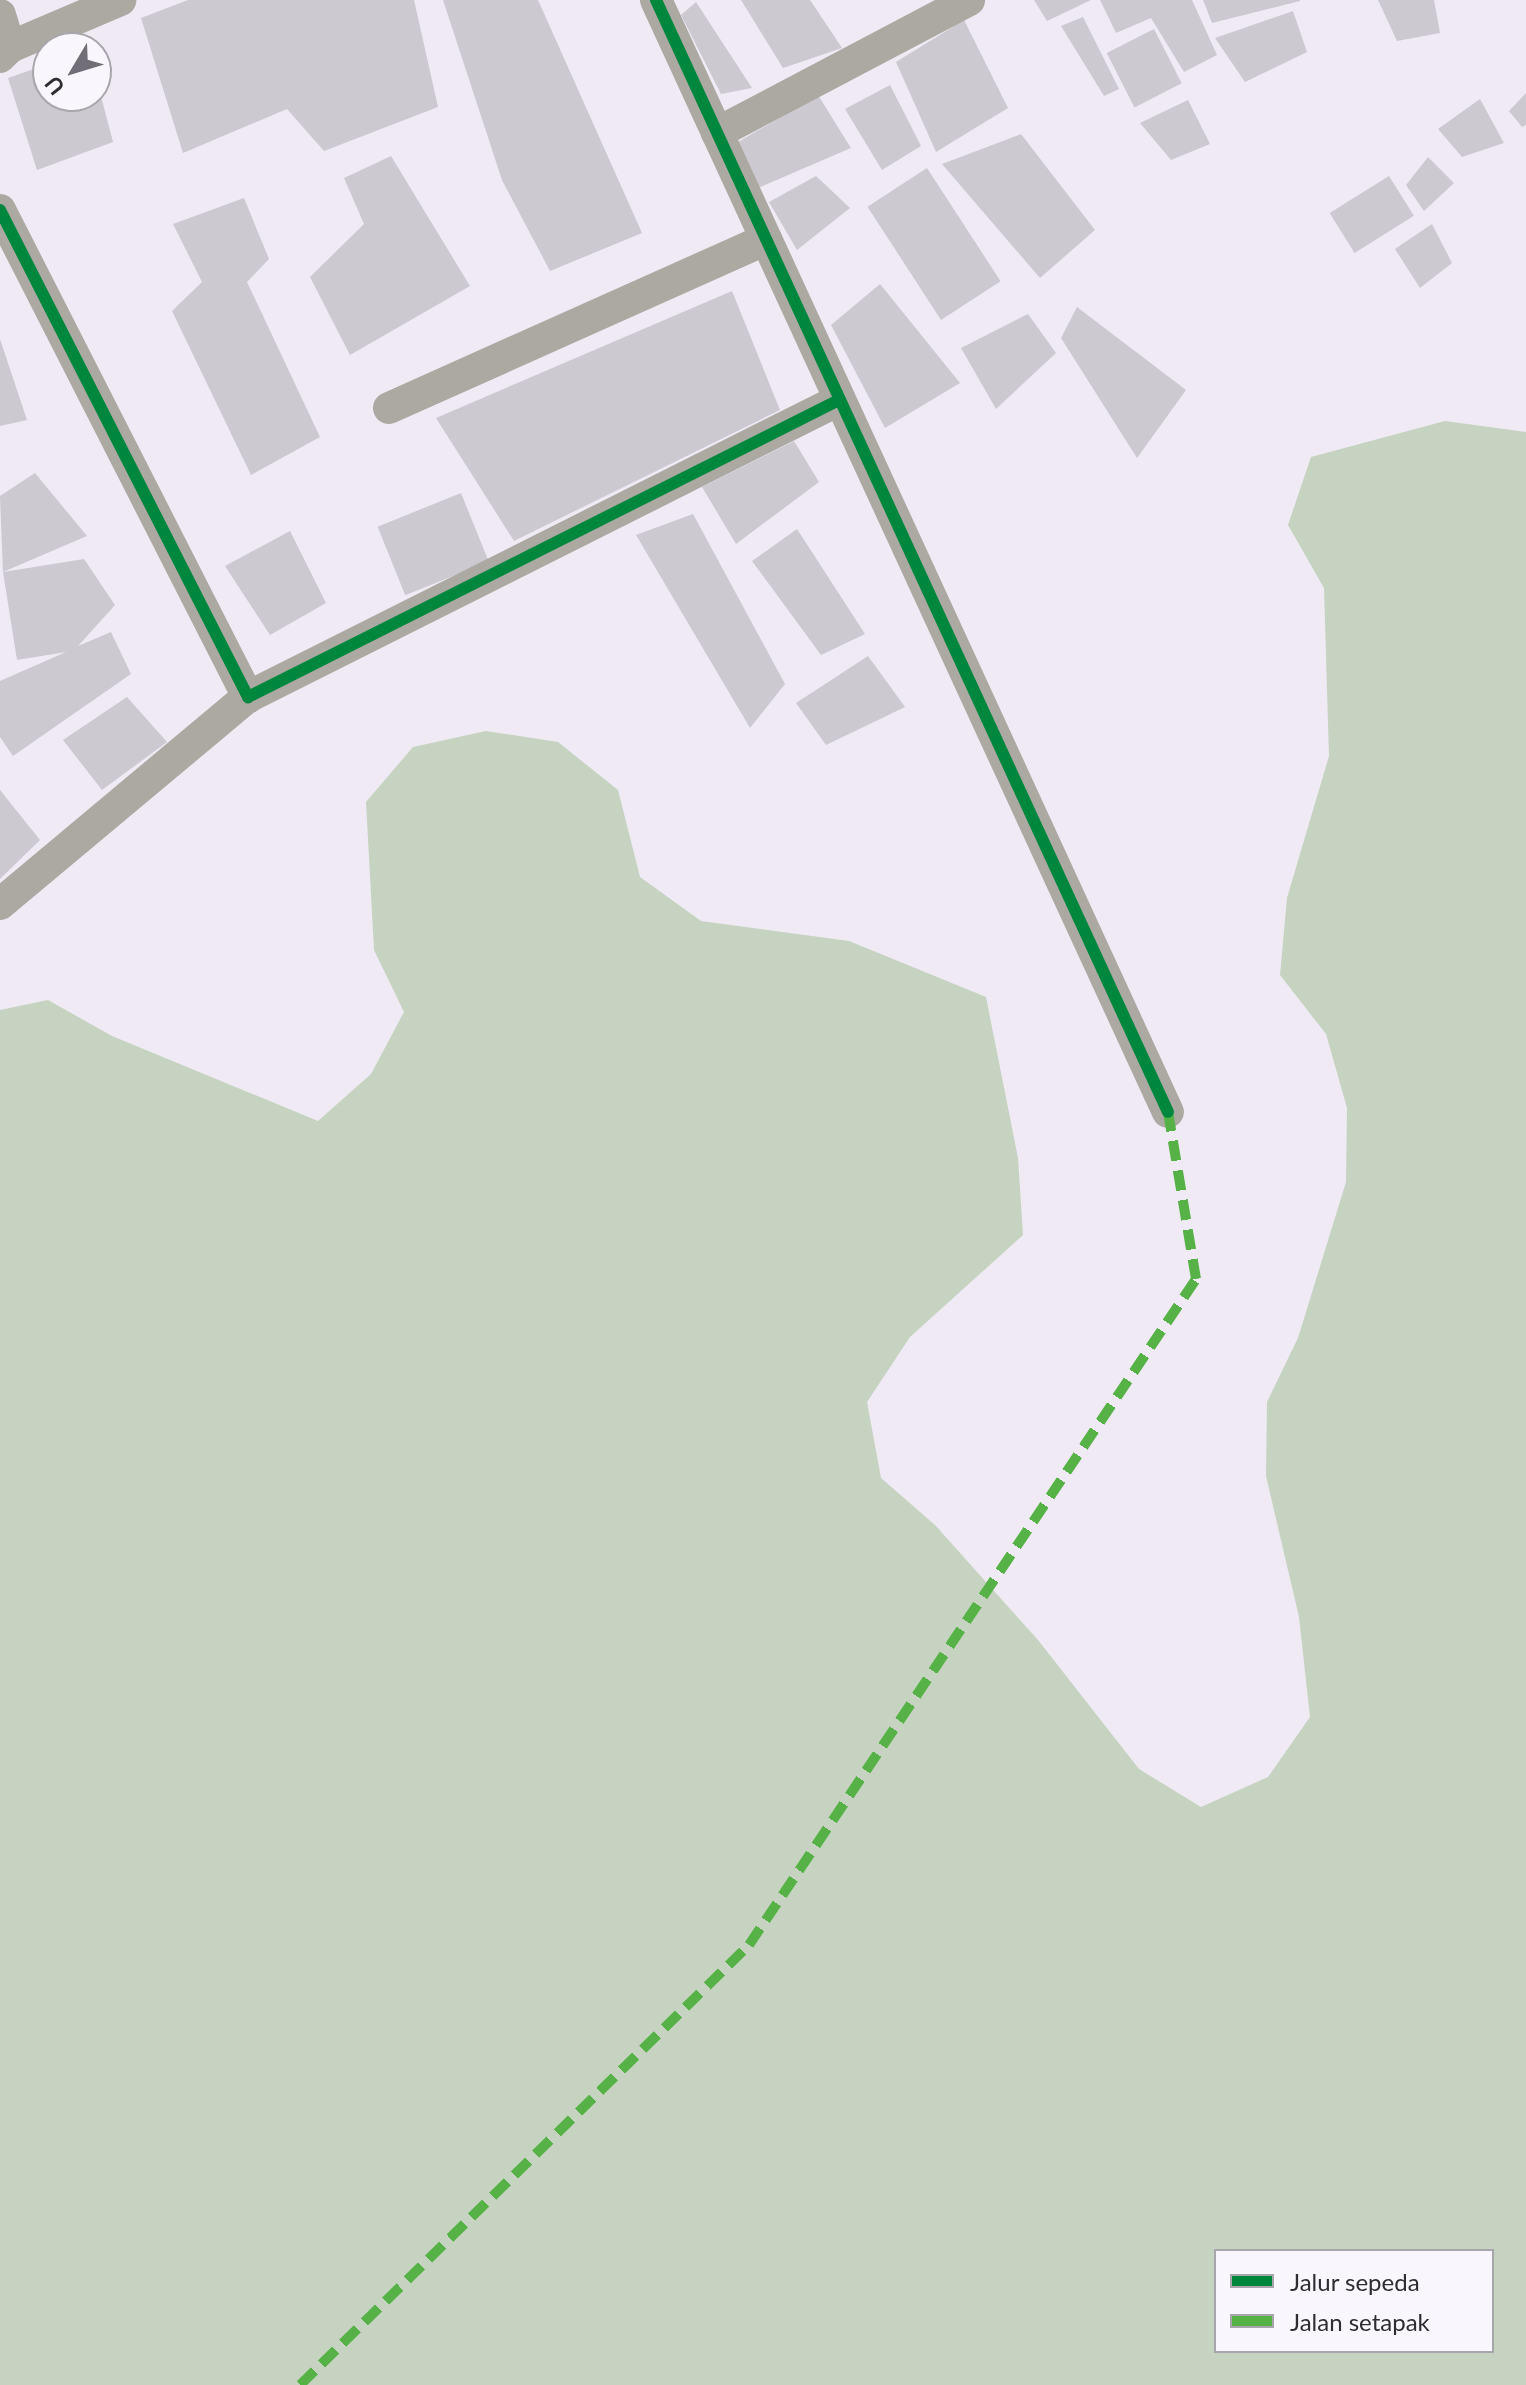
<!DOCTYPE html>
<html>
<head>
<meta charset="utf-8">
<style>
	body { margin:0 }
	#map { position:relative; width:1526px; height:2385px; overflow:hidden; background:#efeaf4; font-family:Lato,sans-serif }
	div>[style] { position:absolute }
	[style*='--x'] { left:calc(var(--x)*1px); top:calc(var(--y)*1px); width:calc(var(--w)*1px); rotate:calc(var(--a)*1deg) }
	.green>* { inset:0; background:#c6d3c0 }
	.building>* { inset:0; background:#ccc9d1; transform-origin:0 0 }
	.minor>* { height:32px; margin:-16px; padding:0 16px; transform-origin:16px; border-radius:16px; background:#aba9a2 }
	.quiet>* { height:10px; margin-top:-5px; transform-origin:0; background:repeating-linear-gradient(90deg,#56b246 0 20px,transparent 0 30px) }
	.cycleway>* { height:12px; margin:-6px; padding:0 6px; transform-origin:6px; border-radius:6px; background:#00873e }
	span { translate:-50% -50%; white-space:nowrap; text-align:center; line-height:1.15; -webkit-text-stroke:7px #f9f6fd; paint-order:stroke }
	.legend { position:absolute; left:1214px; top:2249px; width:280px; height:104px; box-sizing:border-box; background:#f9f6fd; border:2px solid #a8a5ac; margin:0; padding:10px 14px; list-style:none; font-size:24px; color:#2f2c33 }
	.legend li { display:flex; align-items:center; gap:16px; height:40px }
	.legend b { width:40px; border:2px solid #a8a5ac }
	.north { position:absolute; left:32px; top:32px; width:80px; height:80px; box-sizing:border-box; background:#f9f6fd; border:2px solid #a8a5ac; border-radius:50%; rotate:232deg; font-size:22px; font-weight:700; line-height:32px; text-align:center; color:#2f2c33 }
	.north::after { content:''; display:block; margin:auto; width:28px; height:36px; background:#726e77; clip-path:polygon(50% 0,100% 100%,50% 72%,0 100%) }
</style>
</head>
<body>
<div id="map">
	<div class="green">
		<div style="clip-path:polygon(evenodd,1445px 421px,1526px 432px,1526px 2385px,0 2385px,0 1010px,48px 1000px,112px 1036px,318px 1121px,371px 1074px,404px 1012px,374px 950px,366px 802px,413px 747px,486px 731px,558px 742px,618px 790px,640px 877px,701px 921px,849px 941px,986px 997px,1018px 1158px,1023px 1235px,910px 1337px,867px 1402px,881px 1478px,935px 1525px,1038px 1640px,1139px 1769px,1201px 1807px,1268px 1777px,1310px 1717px,1299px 1617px,1266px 1476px,1267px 1402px,1298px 1338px,1346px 1182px,1347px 1108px,1326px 1034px,1280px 975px,1287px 898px,1329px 756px,1324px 588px,1288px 525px,1311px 457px,1445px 421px,1216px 2251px,1492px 2251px,1492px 2351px,1216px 2351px,1216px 2251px)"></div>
	</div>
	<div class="building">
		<div style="clip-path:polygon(188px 0,414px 0,438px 107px,324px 151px,287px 109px,183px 153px,141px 18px)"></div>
		<div style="clip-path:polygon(443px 0,538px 0,642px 233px,550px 271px,502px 180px)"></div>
		<div style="clip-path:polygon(741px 0,810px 0,842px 48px,783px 68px)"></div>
		<div style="clip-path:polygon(1034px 0,1091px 0,1047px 21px)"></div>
		<div style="clip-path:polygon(1100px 0,1192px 0,1217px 55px,1184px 72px,1151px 18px,1116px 33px)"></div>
		<div style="clip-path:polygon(1203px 0,1300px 0,1300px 1px,1212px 23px)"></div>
		<div style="clip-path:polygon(1378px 0,1434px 0,1440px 33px,1397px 41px)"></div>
		<div style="clip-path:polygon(696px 2px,752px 88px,721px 94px,681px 15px)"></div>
		<div style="clip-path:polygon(1293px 11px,1307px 52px,1245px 82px,1215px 38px)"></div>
		<div style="clip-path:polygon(1083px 17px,1119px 89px,1104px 96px,1061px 26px)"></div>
		<div style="clip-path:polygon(964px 20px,1008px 108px,936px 152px,896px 62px)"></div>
		<div style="left:1154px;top:29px;width:61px;height:53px;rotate:63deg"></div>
		<div style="clip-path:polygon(48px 64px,48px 96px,96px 96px,97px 81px,113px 142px,37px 170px,8px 78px)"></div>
		<div style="clip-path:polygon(890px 85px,921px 146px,882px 170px,845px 109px)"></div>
		<div style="clip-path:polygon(1526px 93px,1526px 125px,1522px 127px,1509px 111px)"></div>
		<div style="clip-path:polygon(818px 95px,851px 148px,758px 188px,738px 142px)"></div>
		<div style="clip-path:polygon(1480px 99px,1504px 143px,1462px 157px,1438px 129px)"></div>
		<div style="clip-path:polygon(1188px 100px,1210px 144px,1171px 160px,1140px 123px)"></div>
		<div style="clip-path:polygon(1021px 134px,1095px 230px,1040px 278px,942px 164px)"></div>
		<div style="clip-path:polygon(391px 156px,470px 286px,350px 355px,310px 277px,364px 224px,344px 178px)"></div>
		<div style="clip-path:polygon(1428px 157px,1454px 183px,1424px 211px,1406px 185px)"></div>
		<div style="left:927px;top:168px;width:135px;height:71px;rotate:57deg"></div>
		<div style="clip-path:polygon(816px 176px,850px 208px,797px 250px,769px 202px)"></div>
		<div style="left:1389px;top:176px;width:47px;height:70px;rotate:58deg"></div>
		<div style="clip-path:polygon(244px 198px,269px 259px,247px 282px,320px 437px,251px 475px,172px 311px,202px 282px,173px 224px)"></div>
		<div style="clip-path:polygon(1432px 224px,1452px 263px,1420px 288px,1395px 249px)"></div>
		<div style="clip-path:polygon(880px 284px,960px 383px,885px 428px,831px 325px)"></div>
		<div style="clip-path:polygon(732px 291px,780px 410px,514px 541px,436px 418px)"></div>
		<div style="clip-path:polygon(1077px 307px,1186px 390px,1137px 458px,1061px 338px)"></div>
		<div style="clip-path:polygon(1028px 314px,1056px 353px,996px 409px,961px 348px)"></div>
		<div style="clip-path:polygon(0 339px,27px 420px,0 426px)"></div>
		<div style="clip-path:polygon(794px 441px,819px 482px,736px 544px,702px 487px)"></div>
		<div style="clip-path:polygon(35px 473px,87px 536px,3px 572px,0 496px)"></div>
		<div style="left:461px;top:493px;width:74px;height:90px;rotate:68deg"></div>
		<div style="clip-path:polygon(693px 514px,785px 684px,750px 728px,636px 535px)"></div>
		<div style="clip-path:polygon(797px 529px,865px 634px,821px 655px,752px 561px)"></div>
		<div style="clip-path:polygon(290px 531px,326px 603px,270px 635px,225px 566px)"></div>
		<div style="clip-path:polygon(84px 559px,115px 605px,78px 646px,111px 632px,131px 674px,13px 756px,0 737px,0 681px,66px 652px,17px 660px,3px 572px)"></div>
		<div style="clip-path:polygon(868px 656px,905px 707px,826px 745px,796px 703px)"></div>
		<div style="clip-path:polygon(127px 697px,167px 742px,102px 790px,63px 740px)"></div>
		<div style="clip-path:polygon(0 790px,40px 840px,0 879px)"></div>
	</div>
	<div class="minor">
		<div style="--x:656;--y:0;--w:1224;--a:65.28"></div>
		<div style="--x:0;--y:15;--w:34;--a:73"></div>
		<div style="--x:0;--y:57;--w:14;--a:-45"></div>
		<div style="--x:10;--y:47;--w:120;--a:-23.1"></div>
		<div style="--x:717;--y:133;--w:285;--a:-27.8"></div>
		<div style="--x:0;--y:210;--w:547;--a:63.01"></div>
		<div style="--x:248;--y:697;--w:661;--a:-26.68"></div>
		<div style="--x:389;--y:408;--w:413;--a:-24.1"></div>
		<div style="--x:0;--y:904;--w:323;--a:-39.9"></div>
	</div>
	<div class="quiet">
		<div style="--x:300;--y:2385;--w:629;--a:-44.42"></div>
		<div style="--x:749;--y:1945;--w:802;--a:-56.13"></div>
		<div style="--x:1196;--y:1279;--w:169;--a:-99.5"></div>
	</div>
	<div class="cycleway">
		<div style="--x:656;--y:0;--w:1224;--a:65.28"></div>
		<div style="--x:0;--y:210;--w:547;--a:63.01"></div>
		<div style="--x:248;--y:697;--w:661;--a:-26.68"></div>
	</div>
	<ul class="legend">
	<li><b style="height:10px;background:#00873e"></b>Jalur sepeda</li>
	<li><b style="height:10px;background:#56b246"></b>Jalan setapak</li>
	</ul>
	<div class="north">U</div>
</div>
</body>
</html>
